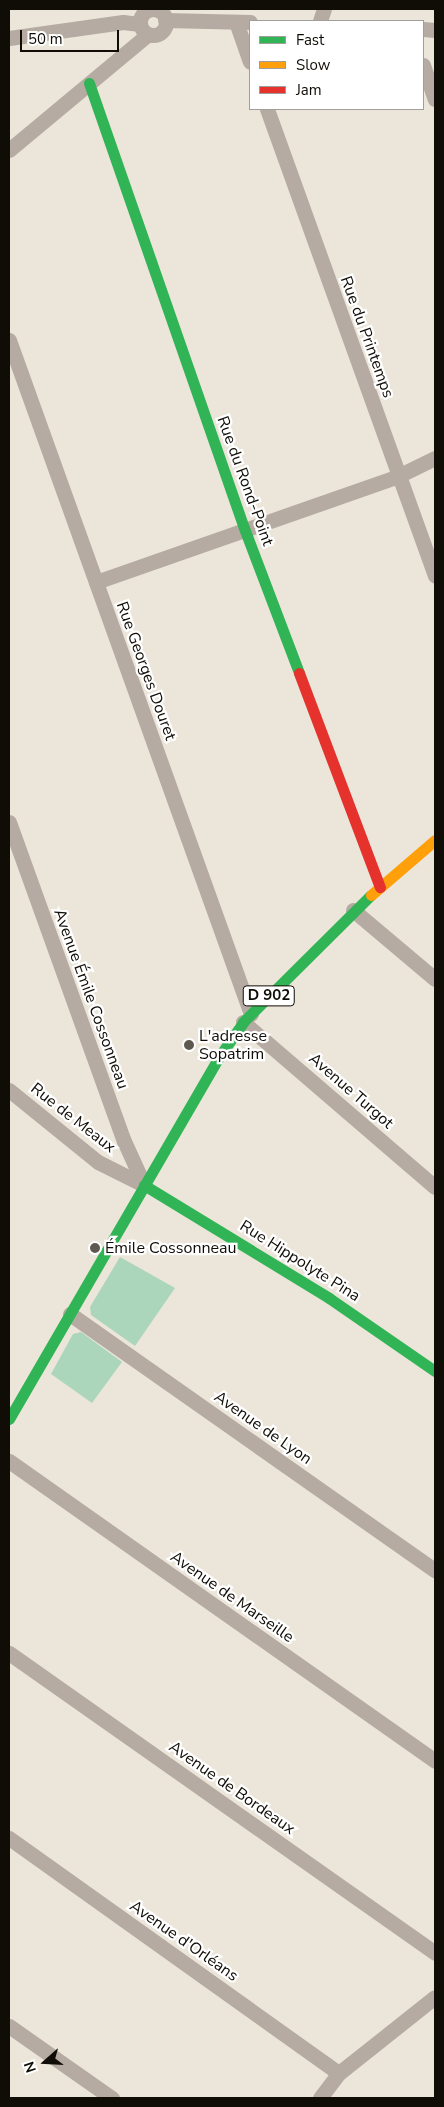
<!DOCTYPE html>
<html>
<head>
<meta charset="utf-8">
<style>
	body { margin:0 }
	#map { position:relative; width:444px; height:2107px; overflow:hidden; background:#ebe5da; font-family:"Nunito Sans",sans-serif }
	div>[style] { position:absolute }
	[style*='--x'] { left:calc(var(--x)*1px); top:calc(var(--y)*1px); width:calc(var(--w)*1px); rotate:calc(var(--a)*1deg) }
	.green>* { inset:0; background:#acd6bb }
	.street>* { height:15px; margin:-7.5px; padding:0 7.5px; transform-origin:7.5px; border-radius:7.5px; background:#b5aba2 }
	.street>.ring { margin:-7.5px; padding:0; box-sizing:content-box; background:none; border:15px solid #b5aba2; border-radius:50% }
	.fast>* { height:11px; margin:-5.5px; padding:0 5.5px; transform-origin:5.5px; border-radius:5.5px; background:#30b455 }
	.slow>* { height:11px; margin:-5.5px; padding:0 5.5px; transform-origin:5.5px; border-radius:5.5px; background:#ff9f0a }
	.jam>* { height:11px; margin:-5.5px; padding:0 5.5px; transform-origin:5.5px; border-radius:5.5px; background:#e5322d }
	.dots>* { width:14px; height:14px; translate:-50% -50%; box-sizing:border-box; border:2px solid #fff; border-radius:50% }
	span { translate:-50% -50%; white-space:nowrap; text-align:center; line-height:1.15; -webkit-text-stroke:4.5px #fff; paint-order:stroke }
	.shield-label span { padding:1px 4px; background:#fff; border:1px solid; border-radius:4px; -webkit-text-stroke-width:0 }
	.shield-label { font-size:15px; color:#100c06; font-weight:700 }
	.street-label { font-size:16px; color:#100c06 }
	.poi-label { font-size:16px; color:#100c06 }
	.left { translate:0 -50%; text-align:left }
	.frame { position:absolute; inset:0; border:10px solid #100c06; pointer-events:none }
	.legend { position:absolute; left:249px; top:20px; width:175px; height:90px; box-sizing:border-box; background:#fff; border:1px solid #9f9e9b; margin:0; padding:6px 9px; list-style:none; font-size:15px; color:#100c06 }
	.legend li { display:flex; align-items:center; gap:10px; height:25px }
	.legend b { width:25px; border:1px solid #9f9e9b }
	.north { position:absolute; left:20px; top:2037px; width:50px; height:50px; -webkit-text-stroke:4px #fff; paint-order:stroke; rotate:251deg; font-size:14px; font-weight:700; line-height:20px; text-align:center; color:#100c06 }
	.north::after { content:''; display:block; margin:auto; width:18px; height:22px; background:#100c06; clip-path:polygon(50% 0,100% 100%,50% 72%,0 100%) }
	.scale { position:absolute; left:20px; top:30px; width:99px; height:22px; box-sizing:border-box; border:2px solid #100c06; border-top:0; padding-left:6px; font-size:15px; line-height:18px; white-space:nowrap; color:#100c06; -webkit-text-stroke:4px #fff; paint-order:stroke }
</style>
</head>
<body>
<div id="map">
	<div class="green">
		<div style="clip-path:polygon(120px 1257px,175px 1288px,135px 1346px,91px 1315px,90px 1307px)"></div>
		<div style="clip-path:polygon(81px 1332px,122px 1362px,92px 1403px,51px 1374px,73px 1334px)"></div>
	</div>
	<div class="street">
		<div class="ring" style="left:140px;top:9px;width:11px;height:11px"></div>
		<div style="--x:165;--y:20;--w:85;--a:1.3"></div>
		<div style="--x:320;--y:21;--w:13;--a:-72"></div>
		<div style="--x:236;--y:22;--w:42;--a:70.7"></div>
		<div style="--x:423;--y:29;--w:12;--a:5"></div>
		<div style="--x:9;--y:38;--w:115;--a:-8"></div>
		<div style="--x:123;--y:22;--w:17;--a:7"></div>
		<div style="--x:423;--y:65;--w:36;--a:71"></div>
		<div style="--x:267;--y:109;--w:496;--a:70.2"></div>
		<div style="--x:9;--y:150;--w:181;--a:-39.8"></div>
		<div style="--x:9;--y:340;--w:716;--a:70.25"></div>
		<div style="--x:96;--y:582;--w:320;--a:-19.3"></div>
		<div style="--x:398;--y:476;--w:41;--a:-25.9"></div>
		<div style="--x:9;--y:822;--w:339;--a:70.2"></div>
		<div style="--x:124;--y:1141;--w:48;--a:65.6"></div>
		<div style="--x:353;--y:910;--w:107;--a:40.1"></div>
		<div style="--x:243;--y:1022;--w:253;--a:40.7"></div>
		<div style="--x:9;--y:1090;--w:114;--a:39"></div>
		<div style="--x:98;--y:1162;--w:51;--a:26.6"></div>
		<div style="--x:70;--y:1314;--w:446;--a:35.1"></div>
		<div style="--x:9;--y:1461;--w:521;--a:35.15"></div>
		<div style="--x:9;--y:1653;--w:521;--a:35.15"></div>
		<div style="--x:9;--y:1838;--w:405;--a:35.5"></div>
		<div style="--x:9;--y:2026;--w:126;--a:35"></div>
		<div style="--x:320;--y:2098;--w:31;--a:-53"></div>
		<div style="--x:339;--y:2073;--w:122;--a:-38.4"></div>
	</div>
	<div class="fast">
		<div style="--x:89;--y:83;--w:471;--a:70.8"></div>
		<div style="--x:244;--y:528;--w:155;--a:69.2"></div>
		<div style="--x:144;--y:1185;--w:217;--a:31.4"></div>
		<div style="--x:329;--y:1298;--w:129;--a:34.6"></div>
		<div style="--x:9;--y:1419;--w:422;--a:-59.9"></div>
		<div style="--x:221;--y:1054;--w:39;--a:-55"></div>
		<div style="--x:243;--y:1022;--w:180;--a:-44.8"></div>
	</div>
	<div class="slow">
		<div style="--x:371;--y:895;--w:84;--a:-40.7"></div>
	</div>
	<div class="jam">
		<div style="--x:299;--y:673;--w:229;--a:69.3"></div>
	</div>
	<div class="dots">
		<div style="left:189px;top:1045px;background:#5d5850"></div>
		<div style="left:95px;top:1248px;background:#5d5850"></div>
	</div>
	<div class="shield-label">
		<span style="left:269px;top:996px">D 902</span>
	</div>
	<div class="street-label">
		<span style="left:367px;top:337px;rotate:70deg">Rue du Printemps</span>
		<span style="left:245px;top:481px;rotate:70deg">Rue du Rond-Point</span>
		<span style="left:146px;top:671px;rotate:70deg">Rue Georges Douret</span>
		<span style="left:91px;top:999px;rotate:70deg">Avenue Émile Cossonneau</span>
		<span style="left:351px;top:1091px;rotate:41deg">Avenue Turgot</span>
		<span style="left:73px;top:1118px;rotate:38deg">Rue de Meaux</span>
		<span style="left:300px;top:1261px;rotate:32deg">Rue Hippolyte Pina</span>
		<span style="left:263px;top:1428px;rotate:35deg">Avenue de Lyon</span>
		<span style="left:232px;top:1597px;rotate:35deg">Avenue de Marseille</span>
		<span style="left:232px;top:1788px;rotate:35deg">Avenue de Bordeaux</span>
		<span style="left:184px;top:1941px;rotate:35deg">Avenue d'Orléans</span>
	</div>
	<div class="poi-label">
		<span class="left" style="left:199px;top:1045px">L'adresse<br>Sopatrim</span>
		<span class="left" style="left:105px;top:1248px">Émile Cossonneau</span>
	</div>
	<div class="frame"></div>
	<ul class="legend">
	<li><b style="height:6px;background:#30b455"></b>Fast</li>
	<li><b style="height:6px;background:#ff9f0a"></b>Slow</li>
	<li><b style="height:6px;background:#e5322d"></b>Jam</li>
	</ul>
	<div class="north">N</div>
	<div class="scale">50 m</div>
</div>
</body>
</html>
